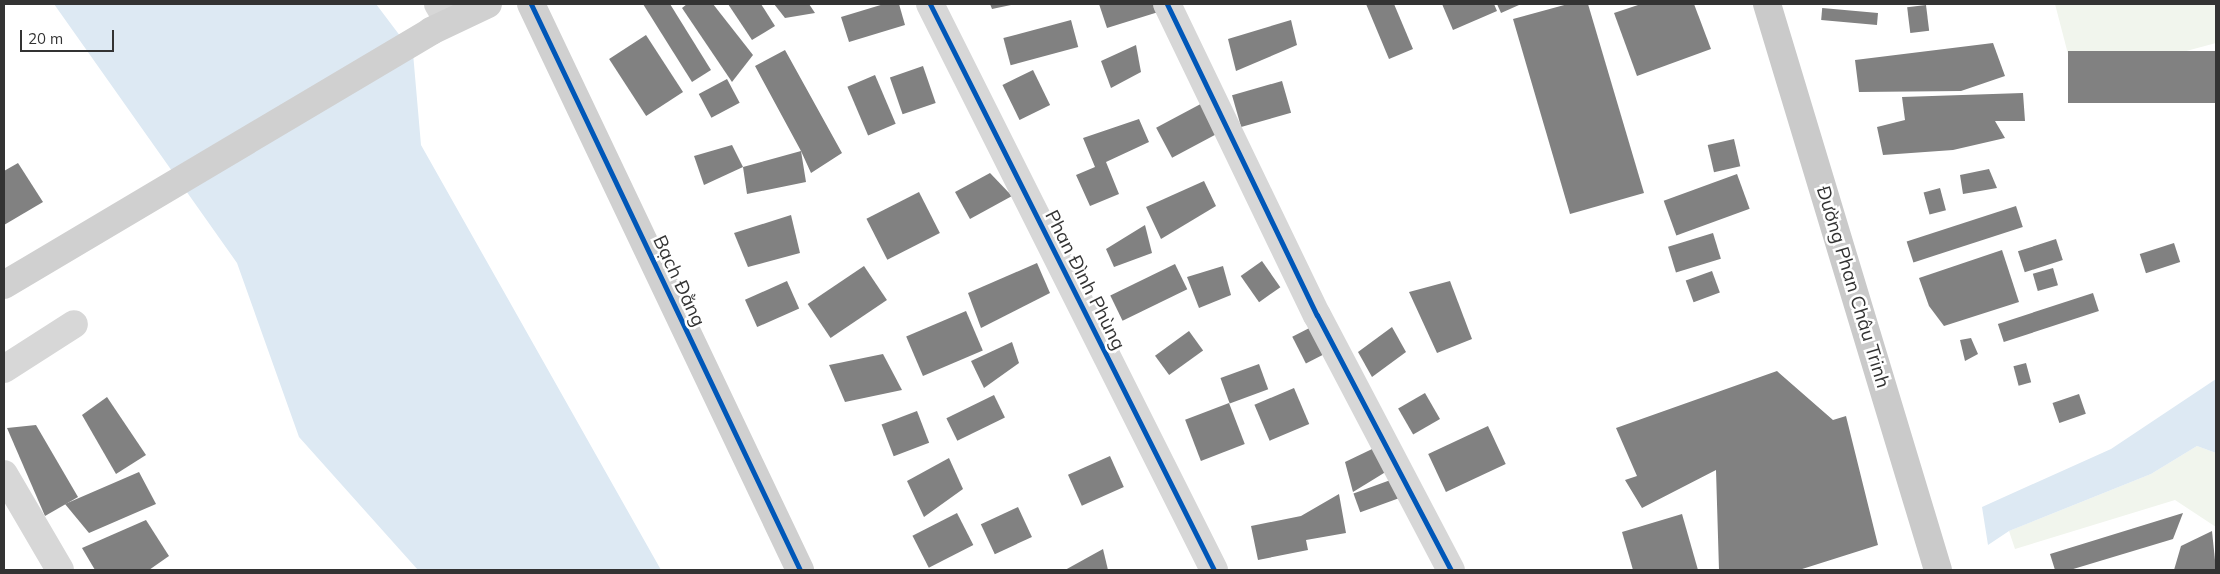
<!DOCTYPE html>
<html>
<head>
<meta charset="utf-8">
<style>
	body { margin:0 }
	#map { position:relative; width:2220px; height:574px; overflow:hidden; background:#fff; font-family:Mulish,sans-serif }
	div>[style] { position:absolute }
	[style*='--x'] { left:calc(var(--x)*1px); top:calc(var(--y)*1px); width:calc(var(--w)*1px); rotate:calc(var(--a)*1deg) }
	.green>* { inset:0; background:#f1f5ed }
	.water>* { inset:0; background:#dde9f3 }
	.building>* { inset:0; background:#818181; transform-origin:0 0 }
	.street>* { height:28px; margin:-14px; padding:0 14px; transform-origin:14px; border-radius:14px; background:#d7d7d7 }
	.secondary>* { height:28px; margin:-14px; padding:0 14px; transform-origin:14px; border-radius:14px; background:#d0d0d0 }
	.primary>* { height:28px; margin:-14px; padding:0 14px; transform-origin:14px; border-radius:14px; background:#cacaca }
	.cycleway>* { height:5px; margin:-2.5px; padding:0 2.5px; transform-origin:2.5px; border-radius:2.5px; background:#0057b8 }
	span { translate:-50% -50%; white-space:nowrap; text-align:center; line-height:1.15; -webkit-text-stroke:5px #fff; paint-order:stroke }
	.street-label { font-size:19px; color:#333 }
	.frame { position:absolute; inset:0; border:5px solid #333; pointer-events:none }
	.scale { position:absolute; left:20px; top:30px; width:94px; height:22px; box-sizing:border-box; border:2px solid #333; border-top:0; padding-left:6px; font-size:15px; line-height:18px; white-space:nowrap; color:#333; -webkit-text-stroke:4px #fff; paint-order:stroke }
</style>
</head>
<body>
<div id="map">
	<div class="green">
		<div style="clip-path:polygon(2055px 4px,2216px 4px,2216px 43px,2075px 81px)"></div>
		<div style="clip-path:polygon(2197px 446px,2216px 453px,2216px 527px,2175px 500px,2015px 549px,2009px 531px,2151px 474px)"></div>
	</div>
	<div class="water">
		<div style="clip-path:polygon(54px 4px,376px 4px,413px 53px,421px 145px,661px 570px,418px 570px,299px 437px,237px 263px)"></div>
		<div style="clip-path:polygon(2216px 379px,2216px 453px,2197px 446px,2151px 474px,2009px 531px,1988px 545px,1982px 507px,2111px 449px)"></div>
	</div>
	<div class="building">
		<div style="clip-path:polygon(643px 4px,670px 4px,711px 70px,692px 82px)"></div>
		<div style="clip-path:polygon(687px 4px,713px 4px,753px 55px,732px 82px,682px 8px)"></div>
		<div style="clip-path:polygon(728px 4px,761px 4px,775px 26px,752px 40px)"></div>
		<div style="clip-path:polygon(774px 4px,809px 4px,815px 13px,785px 18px)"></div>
		<div style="clip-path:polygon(884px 4px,899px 4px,905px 25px,849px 42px,841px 17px)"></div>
		<div style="clip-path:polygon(990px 4px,1011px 4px,1011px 5px,992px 9px)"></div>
		<div style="clip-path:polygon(1099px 4px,1168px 4px,1168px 9px,1107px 28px)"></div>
		<div style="clip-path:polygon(1366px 4px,1394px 4px,1413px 49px,1389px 59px)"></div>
		<div style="clip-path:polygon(1442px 4px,1494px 4px,1497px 11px,1453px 30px)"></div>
		<div style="clip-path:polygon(1497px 4px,1519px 4px,1519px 5px,1501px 13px)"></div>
		<div style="clip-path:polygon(1568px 4px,1588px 4px,1644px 193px,1570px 214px,1513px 19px)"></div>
		<div style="clip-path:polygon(1641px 4px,1694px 4px,1711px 49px,1637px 76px,1614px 13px)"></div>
		<div style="left:1926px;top:5px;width:26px;height:19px;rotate:83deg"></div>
		<div style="left:1878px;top:13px;width:12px;height:56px;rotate:95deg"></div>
		<div style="left:1071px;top:20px;width:28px;height:70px;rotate:75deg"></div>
		<div style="clip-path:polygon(1291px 20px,1297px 45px,1236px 71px,1228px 39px)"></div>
		<div style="left:646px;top:35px;width:68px;height:44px;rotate:57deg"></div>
		<div style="clip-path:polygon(1993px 43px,2005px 76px,1961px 91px,1859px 92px,1855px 60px)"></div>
		<div style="clip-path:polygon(1136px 45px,1141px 72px,1111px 88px,1101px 61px)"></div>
		<div style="clip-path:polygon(785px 50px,842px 153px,811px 173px,801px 151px,806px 182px,747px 194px,743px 167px,801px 151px,755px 66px)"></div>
		<div style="left:2216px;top:51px;width:52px;height:148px;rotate:90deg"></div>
		<div style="left:923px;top:66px;width:39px;height:35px;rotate:71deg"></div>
		<div style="left:1033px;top:70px;width:39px;height:34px;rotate:64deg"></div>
		<div style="left:875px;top:75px;width:53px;height:30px;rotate:67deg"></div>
		<div style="left:727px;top:79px;width:27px;height:32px;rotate:62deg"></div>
		<div style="left:1282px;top:81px;width:33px;height:52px;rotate:74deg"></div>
		<div style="clip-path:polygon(2023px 93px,2025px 121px,1995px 121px,2005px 138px,1953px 150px,1883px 155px,1877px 127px,1905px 120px,1902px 97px)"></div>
		<div style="left:1210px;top:99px;width:34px;height:61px;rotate:62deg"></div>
		<div style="clip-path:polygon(1139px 119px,1149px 142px,1106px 162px,1119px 194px,1090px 206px,1076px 175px,1095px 167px,1083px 138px)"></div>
		<div style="left:1734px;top:139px;width:28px;height:27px;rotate:77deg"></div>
		<div style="clip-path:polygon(732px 145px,743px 167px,704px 185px,694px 156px)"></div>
		<div style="clip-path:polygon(18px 163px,43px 202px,4px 225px,4px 171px)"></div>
		<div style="clip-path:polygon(1989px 169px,1997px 188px,1963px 194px,1960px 175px)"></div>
		<div style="clip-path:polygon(990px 173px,1012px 196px,970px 219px,955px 192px)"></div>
		<div style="left:1737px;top:174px;width:37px;height:78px;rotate:70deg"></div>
		<div style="clip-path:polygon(1204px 181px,1216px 206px,1161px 239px,1146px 207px)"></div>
		<div style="left:1940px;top:188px;width:23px;height:17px;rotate:75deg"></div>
		<div style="left:919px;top:192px;width:46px;height:59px;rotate:63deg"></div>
		<div style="left:2016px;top:206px;width:22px;height:115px;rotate:72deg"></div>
		<div style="clip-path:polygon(791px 215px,800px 253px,748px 267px,734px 233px)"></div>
		<div style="clip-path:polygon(1145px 225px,1152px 253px,1114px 267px,1106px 249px)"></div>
		<div style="left:1713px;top:233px;width:27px;height:47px;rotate:73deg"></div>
		<div style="left:2056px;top:239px;width:22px;height:40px;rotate:72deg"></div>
		<div style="left:2174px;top:243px;width:20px;height:36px;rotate:72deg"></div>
		<div style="clip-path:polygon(2002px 250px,2019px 302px,1944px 326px,1929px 306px,1919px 278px)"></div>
		<div style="left:1262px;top:261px;width:32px;height:26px;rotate:55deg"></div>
		<div style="clip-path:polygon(1037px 263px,1050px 293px,981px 328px,968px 293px)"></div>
		<div style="left:1175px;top:264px;width:28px;height:72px;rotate:64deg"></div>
		<div style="left:864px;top:266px;width:41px;height:68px;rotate:56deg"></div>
		<div style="clip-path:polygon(1223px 266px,1231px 295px,1199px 308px,1187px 277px)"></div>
		<div style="left:2053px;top:268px;width:18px;height:21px;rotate:74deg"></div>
		<div style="left:1712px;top:271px;width:23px;height:28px;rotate:70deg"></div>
		<div style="left:787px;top:281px;width:30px;height:46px;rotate:66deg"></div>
		<div style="clip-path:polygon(1450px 281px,1472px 339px,1437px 353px,1409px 292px)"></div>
		<div style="left:2093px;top:293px;width:19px;height:100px;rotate:72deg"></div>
		<div style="left:966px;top:311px;width:43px;height:65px;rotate:67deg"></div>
		<div style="left:1327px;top:319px;width:30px;height:39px;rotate:63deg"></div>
		<div style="clip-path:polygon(1392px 327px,1406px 352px,1372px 377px,1358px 352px)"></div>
		<div style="left:1189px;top:331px;width:24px;height:42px;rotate:54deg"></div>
		<div style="clip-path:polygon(1971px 338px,1978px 354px,1965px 361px,1960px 340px)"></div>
		<div style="clip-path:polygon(1012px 342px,1019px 363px,984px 388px,971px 361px)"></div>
		<div style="clip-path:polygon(883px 354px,902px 390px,845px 402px,829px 365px)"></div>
		<div style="left:2026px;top:363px;width:20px;height:13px;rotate:75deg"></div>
		<div style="left:1259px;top:364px;width:27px;height:41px;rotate:70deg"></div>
		<div style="clip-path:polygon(1777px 371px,1833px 420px,1846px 416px,1878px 545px,1799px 570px,1719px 570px,1716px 470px,1642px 508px,1625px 480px,1637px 476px,1616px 428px)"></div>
		<div style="left:1294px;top:388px;width:39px;height:43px;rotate:67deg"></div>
		<div style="left:1425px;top:393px;width:30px;height:31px;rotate:60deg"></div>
		<div style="left:2079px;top:394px;width:21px;height:28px;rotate:71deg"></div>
		<div style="left:994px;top:395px;width:25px;height:53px;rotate:64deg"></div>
		<div style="clip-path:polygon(107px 397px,146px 455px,116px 474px,82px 415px)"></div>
		<div style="left:1229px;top:403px;width:44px;height:47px;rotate:69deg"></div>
		<div style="left:917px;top:411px;width:34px;height:38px;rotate:69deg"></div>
		<div style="clip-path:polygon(36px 425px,78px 497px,45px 516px,7px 428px)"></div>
		<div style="left:1488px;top:426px;width:42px;height:66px;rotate:65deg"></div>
		<div style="clip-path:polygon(1393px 439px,1397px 465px,1353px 492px,1345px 462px)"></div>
		<div style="left:1110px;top:456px;width:34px;height:46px;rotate:66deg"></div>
		<div style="clip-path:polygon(949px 458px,963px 489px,924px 517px,907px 481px)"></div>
		<div style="clip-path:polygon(139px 472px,156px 504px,89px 533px,65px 504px)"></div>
		<div style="left:1407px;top:474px;width:20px;height:57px;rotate:70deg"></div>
		<div style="clip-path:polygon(1339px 494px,1346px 533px,1306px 540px,1308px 550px,1258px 560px,1251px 526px,1301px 516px)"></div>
		<div style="left:1018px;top:507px;width:33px;height:41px;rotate:65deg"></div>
		<div style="left:957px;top:513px;width:36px;height:50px;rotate:63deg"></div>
		<div style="clip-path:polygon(2183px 513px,2173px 539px,2070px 570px,2055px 570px,2050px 554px)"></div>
		<div style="clip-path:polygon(1682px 514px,1698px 570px,1633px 570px,1622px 532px)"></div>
		<div style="clip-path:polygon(146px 520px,169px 556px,149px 570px,95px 570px,82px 548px)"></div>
		<div style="clip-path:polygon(2212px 531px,2216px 570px,2174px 570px,2181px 546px)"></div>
		<div style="clip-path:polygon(1103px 549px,1108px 570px,1065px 570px)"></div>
	</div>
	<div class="street">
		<div style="--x:438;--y:4;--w:21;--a:59"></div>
		<div style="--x:930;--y:4;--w:633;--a:63.35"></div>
		<div style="--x:1167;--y:4;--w:345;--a:64.3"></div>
		<div style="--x:1317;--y:315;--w:288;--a:62.3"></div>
		<div style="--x:4;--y:369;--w:83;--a:-32.7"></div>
		<div style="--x:4;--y:474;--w:111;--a:59.7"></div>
	</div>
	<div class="secondary">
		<div style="--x:531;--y:4;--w:627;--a:64.58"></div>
		<div style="--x:4;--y:285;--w:497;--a:-30.7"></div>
		<div style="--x:431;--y:31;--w:63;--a:-25.3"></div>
	</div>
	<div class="primary">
		<div style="--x:1767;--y:4;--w:591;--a:73.19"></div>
	</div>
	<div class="cycleway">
		<div style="--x:531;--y:4;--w:627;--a:64.58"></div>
		<div style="--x:930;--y:4;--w:633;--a:63.35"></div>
		<div style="--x:1167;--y:4;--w:345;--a:64.3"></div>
		<div style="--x:1317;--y:315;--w:288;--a:62.3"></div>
	</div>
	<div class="street-label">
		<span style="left:1085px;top:280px;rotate:63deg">Phan Đình Phùng</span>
		<span style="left:679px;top:281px;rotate:65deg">Bạch Đằng</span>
		<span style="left:1853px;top:287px;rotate:73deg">Đường Phan Châu Trinh</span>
	</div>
	<div class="frame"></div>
	<div class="scale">20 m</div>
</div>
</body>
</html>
